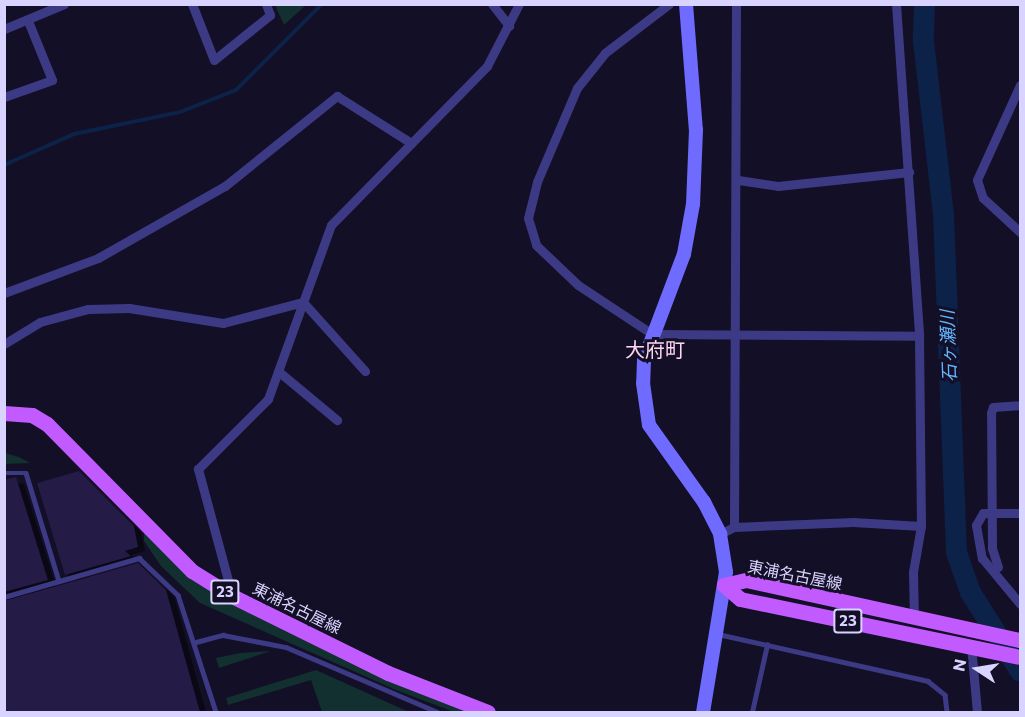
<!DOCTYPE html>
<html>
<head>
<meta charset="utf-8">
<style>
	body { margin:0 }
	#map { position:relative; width:1025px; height:717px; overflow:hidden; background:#130f26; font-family:Commissioner,"Noto Sans JP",sans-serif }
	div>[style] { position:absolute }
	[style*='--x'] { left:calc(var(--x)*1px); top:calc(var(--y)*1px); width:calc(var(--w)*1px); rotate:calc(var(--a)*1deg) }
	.green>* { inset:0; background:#12302f }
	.shadow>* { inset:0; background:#0007 }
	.stream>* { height:4px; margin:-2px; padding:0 2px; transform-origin:2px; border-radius:2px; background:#0c2248 }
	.river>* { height:21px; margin:-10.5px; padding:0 10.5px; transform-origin:10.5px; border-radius:10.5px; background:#0c2248 }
	.building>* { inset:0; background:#241b47 }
	.lane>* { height:4.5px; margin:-2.25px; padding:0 2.25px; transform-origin:2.25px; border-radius:2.25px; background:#3d3a85 }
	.street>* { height:9px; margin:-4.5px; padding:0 4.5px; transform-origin:4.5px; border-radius:4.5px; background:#3d3a85 }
	.secondary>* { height:14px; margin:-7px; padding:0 7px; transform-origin:7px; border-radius:7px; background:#6f6bff }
	.primary>* { height:15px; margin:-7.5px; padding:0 7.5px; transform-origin:7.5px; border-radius:7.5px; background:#c25bff }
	span { translate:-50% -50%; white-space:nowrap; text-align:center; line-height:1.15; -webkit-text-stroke:6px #130f26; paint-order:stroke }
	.shield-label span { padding:2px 4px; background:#130f26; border:2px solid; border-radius:4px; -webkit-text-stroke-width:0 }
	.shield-label { font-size:15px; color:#d9d4ff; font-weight:700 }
	.street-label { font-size:16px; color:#d9d4ff }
	.water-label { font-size:18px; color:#62b6ff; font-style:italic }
	.quarter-label { font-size:20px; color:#ffd6f0 }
	.frame { position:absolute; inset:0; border:6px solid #d9d4ff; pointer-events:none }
	.north { position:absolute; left:947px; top:639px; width:60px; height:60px; -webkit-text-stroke:4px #130f26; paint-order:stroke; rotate:282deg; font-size:16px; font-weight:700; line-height:24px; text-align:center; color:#d9d4ff }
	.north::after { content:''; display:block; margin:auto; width:21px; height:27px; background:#d9d4ff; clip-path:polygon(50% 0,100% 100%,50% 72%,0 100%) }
</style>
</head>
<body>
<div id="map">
	<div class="green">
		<div style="clip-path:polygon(275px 5px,306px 5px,284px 25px)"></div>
		<div style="clip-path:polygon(5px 453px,19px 457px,30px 463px,5px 464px)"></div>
		<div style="clip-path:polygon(144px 531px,176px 562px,473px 712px,454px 712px,396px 690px,200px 603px,161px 566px,144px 541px)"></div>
		<div style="clip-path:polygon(271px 651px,219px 668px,216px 658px,240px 653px)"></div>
		<div style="clip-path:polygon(316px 670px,409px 712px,322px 712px,311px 680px,228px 705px,226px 698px)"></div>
	</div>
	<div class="shadow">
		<div style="clip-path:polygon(79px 472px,141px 532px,145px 551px,131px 555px,137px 560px,80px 579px,138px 565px,174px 596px,206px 712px,4px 712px,4px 482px,24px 484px,56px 586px,78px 580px,66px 574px)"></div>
	</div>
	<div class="stream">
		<div style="--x:4;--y:165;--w:77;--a:-23.9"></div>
		<div style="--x:74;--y:134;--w:108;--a:-11.7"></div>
		<div style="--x:180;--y:112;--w:60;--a:-21.4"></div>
		<div style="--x:236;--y:90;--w:122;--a:-45"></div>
	</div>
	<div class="river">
		<div style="--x:924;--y:4;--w:37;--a:92"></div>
		<div style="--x:923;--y:41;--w:174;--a:83.4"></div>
		<div style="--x:943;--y:214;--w:338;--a:87.8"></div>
		<div style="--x:956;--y:552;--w:42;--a:70.7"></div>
		<div style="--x:970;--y:592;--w:93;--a:57.7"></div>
	</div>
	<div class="building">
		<div style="clip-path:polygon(79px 471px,134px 526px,138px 547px,125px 551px,131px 556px,65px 575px,37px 483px)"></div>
		<div style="clip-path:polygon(16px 477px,48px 580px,4px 592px,4px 480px)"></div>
		<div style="clip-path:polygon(138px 563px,166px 590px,200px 712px,4px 712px,4px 601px)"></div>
	</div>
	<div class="lane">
		<div style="--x:4;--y:473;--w:22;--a:0"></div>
		<div style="--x:26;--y:473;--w:113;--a:73"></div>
		<div style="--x:4;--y:597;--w:141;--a:-16.1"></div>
		<div style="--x:139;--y:558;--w:54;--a:43.5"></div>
		<div style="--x:178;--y:595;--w:123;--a:72"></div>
		<div style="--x:718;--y:634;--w:215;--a:12.6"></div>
		<div style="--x:928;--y:681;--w:22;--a:39"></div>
		<div style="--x:945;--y:695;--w:17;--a:83"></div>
		<div style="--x:196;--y:642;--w:28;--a:-15"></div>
		<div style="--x:223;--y:635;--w:64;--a:10.8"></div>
		<div style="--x:286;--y:647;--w:165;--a:23.2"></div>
		<div style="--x:752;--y:712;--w:69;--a:-77.4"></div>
	</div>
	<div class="street">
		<div style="--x:192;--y:4;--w:60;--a:68.6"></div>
		<div style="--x:214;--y:60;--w:72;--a:-38.8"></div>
		<div style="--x:270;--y:15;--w:12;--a:-110"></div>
		<div style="--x:492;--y:4;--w:28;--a:52"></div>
		<div style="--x:669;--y:4;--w:81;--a:142.6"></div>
		<div style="--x:605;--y:53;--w:45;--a:128.7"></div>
		<div style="--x:577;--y:88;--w:102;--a:113.1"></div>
		<div style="--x:537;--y:182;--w:37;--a:104"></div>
		<div style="--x:528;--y:218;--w:28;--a:73"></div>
		<div style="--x:536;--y:245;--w:58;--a:43.6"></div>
		<div style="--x:578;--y:285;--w:89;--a:33.5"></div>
		<div style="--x:652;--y:334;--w:267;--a:0.4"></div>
		<div style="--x:896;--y:4;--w:333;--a:86"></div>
		<div style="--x:919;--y:336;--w:190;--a:89.4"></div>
		<div style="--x:921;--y:526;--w:47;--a:99.9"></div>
		<div style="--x:913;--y:572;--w:46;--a:88.8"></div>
		<div style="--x:4;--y:29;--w:65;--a:-22.6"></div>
		<div style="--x:1020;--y:85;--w:104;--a:114.4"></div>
		<div style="--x:977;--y:180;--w:19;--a:72"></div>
		<div style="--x:983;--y:198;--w:50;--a:42.6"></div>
		<div style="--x:4;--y:97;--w:51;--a:-19.5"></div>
		<div style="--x:52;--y:80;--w:64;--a:-112.1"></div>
		<div style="--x:738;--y:180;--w:40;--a:8.5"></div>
		<div style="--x:778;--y:186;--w:132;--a:-6.1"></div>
		<div style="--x:4;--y:293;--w:100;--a:-20.4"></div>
		<div style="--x:98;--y:258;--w:146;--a:-29.6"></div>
		<div style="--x:225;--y:186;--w:144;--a:-38.8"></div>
		<div style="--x:337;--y:96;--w:88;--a:32.4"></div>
		<div style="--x:303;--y:302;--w:93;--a:48.1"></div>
		<div style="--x:4;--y:344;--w:42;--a:-31.4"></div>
		<div style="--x:40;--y:322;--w:50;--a:-15.2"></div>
		<div style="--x:88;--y:309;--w:41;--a:-1.4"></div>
		<div style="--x:129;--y:308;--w:95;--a:9.1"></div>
		<div style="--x:223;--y:323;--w:83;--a:-14.7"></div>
		<div style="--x:278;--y:371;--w:77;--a:39.7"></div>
		<div style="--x:1020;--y:513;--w:37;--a:180"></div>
		<div style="--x:983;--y:513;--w:14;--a:120"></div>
		<div style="--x:976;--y:525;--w:34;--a:80"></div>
		<div style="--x:982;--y:558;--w:60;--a:50.4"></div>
		<div style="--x:734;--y:527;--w:523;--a:-89.78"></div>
		<div style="--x:720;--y:534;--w:16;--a:-27"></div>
		<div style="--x:734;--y:527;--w:119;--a:-2.4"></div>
		<div style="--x:853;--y:522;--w:68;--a:3.4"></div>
		<div style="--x:998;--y:567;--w:20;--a:-108"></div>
		<div style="--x:992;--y:548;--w:135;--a:-90.4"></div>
		<div style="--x:991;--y:413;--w:6;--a:-72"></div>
		<div style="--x:993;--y:407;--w:27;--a:-4"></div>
		<div style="--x:232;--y:595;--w:131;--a:-105.1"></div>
		<div style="--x:198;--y:469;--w:99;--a:-45"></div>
		<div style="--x:268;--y:399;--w:185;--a:-70.1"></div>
		<div style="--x:331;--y:225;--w:223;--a:-45.5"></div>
		<div style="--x:487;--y:66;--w:70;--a:-62.7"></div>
		<div style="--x:971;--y:646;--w:66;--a:84.8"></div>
	</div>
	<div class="secondary">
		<div style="--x:686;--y:4;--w:126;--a:85.5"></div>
		<div style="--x:696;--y:130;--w:74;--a:92.3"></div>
		<div style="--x:693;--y:204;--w:51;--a:100.2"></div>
		<div style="--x:684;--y:254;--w:113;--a:110.7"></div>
		<div style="--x:644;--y:360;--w:23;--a:92"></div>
		<div style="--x:643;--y:383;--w:42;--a:81.9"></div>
		<div style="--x:649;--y:425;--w:95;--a:54.5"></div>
		<div style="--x:704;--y:502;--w:36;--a:63"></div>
		<div style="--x:720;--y:534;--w:38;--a:81"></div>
		<div style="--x:726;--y:572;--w:142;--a:99.3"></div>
	</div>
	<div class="primary">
		<div style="--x:4;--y:413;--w:28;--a:4"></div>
		<div style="--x:32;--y:415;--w:17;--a:31"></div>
		<div style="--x:47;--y:424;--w:206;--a:45.4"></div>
		<div style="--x:192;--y:571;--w:47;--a:32"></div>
		<div style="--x:232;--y:596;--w:174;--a:26.3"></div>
		<div style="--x:388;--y:673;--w:107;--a:21.3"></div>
		<div style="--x:724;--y:585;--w:21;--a:41"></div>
		<div style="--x:740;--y:599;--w:286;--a:11.7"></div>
		<div style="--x:724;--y:585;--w:23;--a:-13"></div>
		<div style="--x:746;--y:580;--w:280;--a:12.4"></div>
	</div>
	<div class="shield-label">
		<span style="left:225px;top:592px">23</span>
		<span style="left:848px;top:621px">23</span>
	</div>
	<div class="street-label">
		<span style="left:795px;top:575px;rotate:11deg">東浦名古屋線</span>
		<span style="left:297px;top:608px;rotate:26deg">東浦名古屋線</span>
	</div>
	<div class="water-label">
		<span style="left:948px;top:346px;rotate:-92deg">石ヶ瀬川</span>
	</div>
	<div class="quarter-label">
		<span style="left:655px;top:349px">大府町</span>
	</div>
	<div class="frame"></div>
	<div class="north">N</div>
</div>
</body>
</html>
